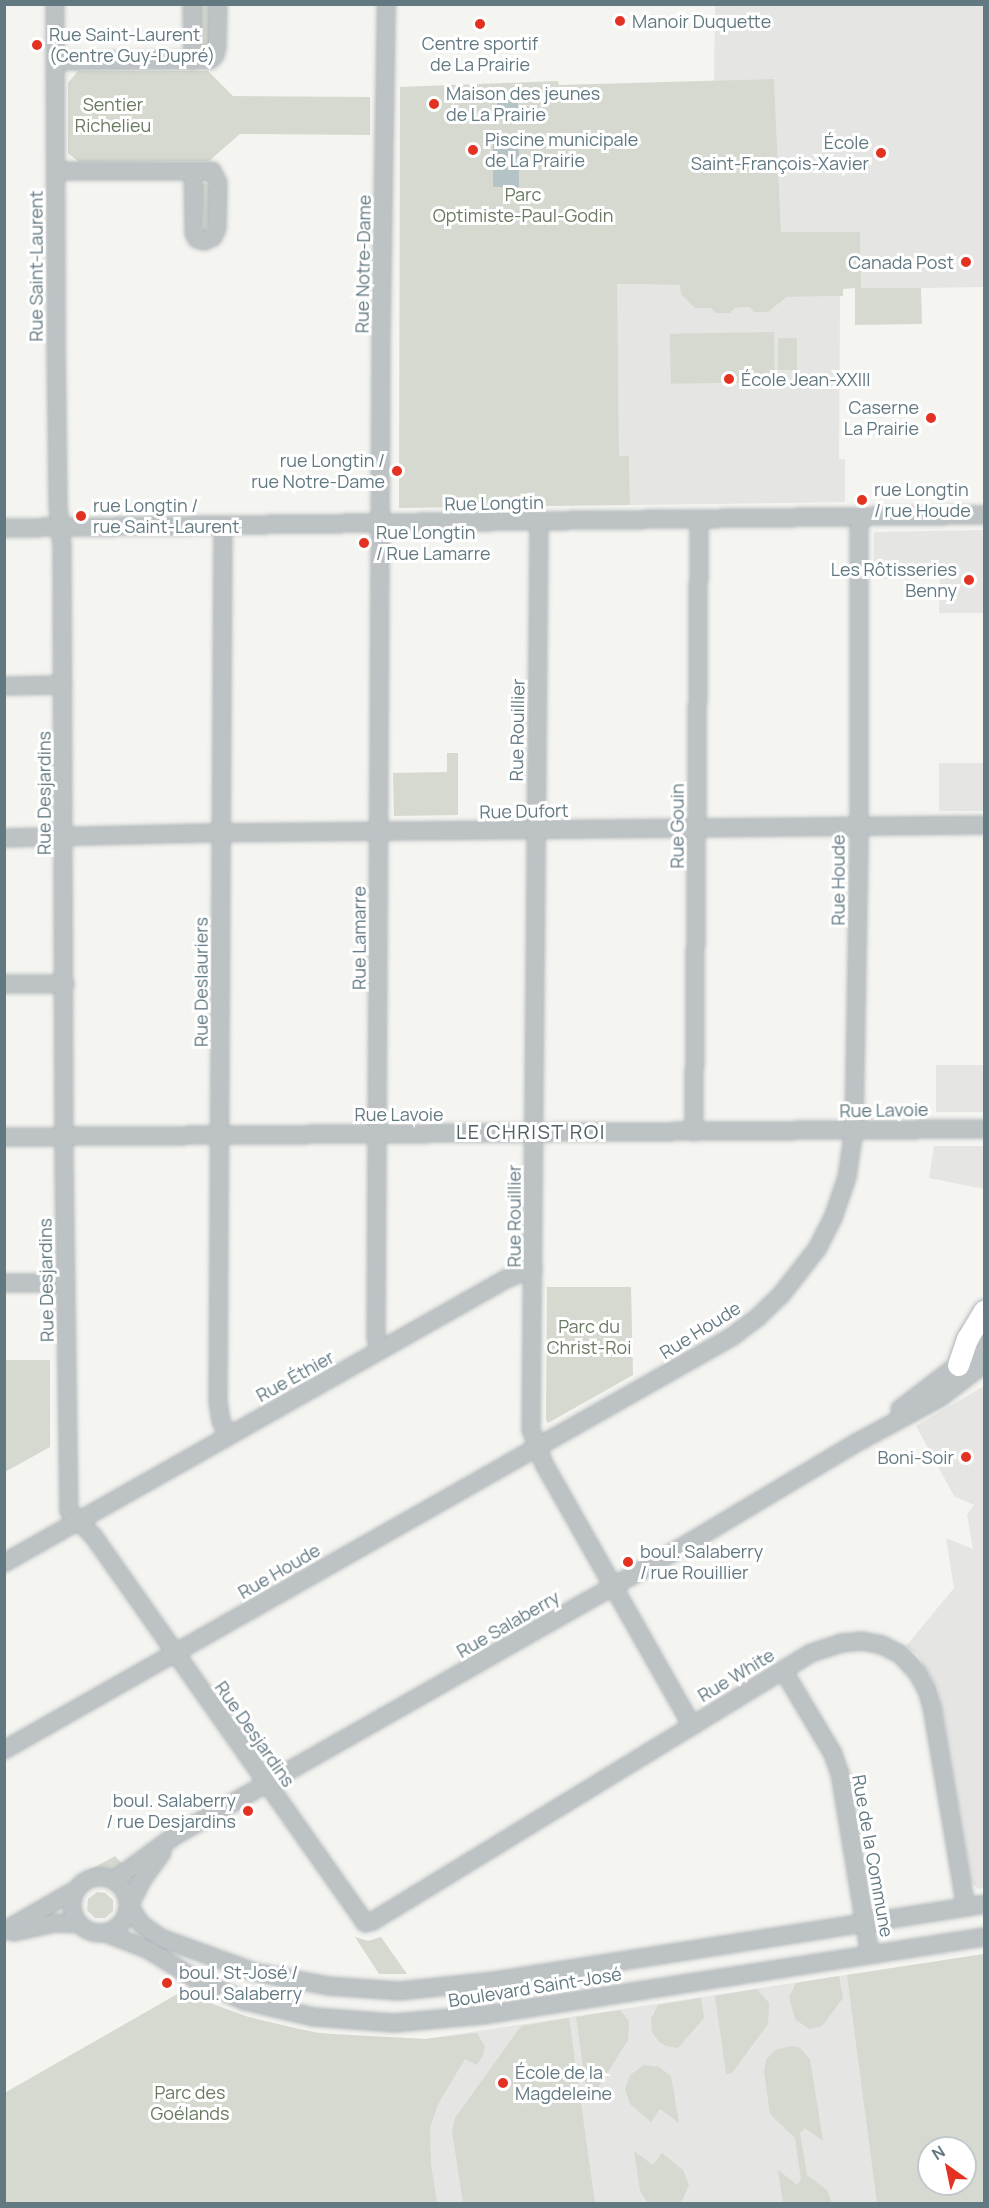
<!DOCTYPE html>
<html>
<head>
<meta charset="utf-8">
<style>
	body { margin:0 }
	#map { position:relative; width:989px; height:2208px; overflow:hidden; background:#f4f4f0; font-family:Manrope,sans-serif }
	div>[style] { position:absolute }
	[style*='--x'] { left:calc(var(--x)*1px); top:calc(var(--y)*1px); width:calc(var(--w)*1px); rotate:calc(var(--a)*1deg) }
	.built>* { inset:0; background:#e5e5e4; transform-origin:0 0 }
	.green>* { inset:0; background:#d5d9cf; transform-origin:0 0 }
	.water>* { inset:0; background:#b4c3c5; transform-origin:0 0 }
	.roads { filter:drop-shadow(0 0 2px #b0b6b9) drop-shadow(0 0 2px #b0b6b9) }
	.minor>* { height:16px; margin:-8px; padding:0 8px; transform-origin:8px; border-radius:8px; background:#bdc2c5 }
	.minor>.ring { margin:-8px; padding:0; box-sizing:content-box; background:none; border:16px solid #bdc2c5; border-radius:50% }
	.major>* { height:21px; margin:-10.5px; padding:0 10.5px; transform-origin:10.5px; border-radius:10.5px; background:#fff }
	.dots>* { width:16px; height:16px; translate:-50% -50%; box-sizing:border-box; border:3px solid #fff; border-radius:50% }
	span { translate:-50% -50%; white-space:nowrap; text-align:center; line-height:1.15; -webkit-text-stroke:6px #fff; paint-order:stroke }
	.poi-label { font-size:18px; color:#637982 }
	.left { translate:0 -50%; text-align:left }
	.right { translate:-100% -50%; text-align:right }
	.park-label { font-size:18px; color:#6a7962 }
	.street-label { font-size:18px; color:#637982 }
	.neighbourhood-label { font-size:20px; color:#516067; letter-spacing:1.5px }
	.frame { position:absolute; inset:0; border:6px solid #637982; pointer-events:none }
	.north { position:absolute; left:917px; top:2136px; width:60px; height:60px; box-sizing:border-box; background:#fff; border:2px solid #c1c9cd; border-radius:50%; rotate:327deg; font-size:16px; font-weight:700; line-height:24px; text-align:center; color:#637982 }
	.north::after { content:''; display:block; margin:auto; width:21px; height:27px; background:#e33222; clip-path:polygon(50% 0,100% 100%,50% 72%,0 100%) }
</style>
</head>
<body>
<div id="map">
	<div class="built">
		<div style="clip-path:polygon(715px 5px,984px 5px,984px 287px,861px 289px,860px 232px,781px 233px,774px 79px,714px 81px)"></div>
		<div style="clip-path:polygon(616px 284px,680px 285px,711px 308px,730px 313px,735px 308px,749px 307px,768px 312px,787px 297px,840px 296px,839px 459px,845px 459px,845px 502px,630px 505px,629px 456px,619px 456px)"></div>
		<div style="clip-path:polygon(984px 530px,984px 613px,939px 613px,940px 579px,873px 579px,874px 532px)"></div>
		<div style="left:939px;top:763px;width:45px;height:48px"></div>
		<div style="left:984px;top:1065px;width:47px;height:48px;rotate:90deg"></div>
		<div style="clip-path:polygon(934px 1146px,984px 1146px,984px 1189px,929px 1178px)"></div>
		<div style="clip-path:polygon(984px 1386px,984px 1888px,979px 1889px,971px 1883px,969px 1874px,938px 1688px,918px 1655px,906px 1646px,954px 1588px,946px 1538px,973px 1549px,967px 1515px,974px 1505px,954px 1496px,916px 1426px)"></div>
		<div style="clip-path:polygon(evenodd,984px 1954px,984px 2203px,5px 2203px,4px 2093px,181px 1992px,230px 2012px,296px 2029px,341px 2036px,425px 2039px,984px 1954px,929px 2148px,965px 2148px,965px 2184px,929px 2184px,929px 2148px)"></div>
	</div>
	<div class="green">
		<div style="clip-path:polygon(200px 5px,209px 5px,210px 10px,210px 41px,206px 49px,200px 45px)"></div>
		<div style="clip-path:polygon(78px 71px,208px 71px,233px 96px,370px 97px,370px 135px,240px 134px,209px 161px,79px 162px,68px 153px,68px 83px)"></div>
		<div style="clip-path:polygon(774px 79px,781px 232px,860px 232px,861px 288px,921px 288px,922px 324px,855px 325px,855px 288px,843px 289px,843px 296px,787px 297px,768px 312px,754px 312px,749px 307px,735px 308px,730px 313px,716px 313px,711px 308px,695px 308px,681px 294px,680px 285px,617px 284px,619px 456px,629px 456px,630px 505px,399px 508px,400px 87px,558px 81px,559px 85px)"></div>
		<div style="clip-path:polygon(204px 183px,211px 187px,211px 221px,204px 231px,201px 185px)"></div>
		<div style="left:774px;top:332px;width:50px;height:104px;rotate:89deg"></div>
		<div style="left:778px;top:338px;width:19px;height:32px"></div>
		<div style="clip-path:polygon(447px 753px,458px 753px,458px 815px,394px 816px,393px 773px,447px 772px)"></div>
		<div style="clip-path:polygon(547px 1287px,631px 1287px,633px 1375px,548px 1423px,546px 1420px)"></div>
		<div style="clip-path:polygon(5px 1360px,50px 1360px,50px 1447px,5px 1472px)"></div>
		<div style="clip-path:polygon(115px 1856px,126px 1868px,115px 1872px,102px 1869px,84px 1873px)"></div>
		<div style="clip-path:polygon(97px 1892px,105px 1893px,113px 1900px,113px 1911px,105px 1918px,95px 1918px,87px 1910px,88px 1899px)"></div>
		<div style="clip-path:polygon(355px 1937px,368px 1941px,381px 1937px,407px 1974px,379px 1974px)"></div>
		<div style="clip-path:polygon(evenodd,984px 1954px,984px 2203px,877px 2203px,847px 1975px,984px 1954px,929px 2148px,965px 2148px,965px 2184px,929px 2184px,929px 2148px)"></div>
		<div style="clip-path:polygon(839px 1976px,843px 1998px,822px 2026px,809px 2029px,795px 2019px,789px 1997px,796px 1983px)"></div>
		<div style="clip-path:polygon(757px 1989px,769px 2003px,768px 2024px,732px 2073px,726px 2074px,715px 1996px)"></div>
		<div style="clip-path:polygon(181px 1992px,248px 2017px,317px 2033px,425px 2039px,477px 2033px,485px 2047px,483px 2055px,477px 2065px,465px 2059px,438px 2104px,430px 2128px,431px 2164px,437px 2203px,5px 2203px,5px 2093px)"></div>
		<div style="clip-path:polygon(701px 1998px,704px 2018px,678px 2048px,666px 2046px,659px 2042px,652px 2032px,651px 2019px,658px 2005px)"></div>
		<div style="clip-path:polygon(620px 2010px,629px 2021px,628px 2040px,594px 2094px,587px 2095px,576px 2017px)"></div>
		<div style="clip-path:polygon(569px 2018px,595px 2203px,463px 2203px,452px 2131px,455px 2118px,519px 2029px,522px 2026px)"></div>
		<div style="clip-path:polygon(792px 2046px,800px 2048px,810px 2059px,823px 2141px,805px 2128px,800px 2133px,807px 2175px,827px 2190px,832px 2203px,783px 2203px,778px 2170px,797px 2185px,801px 2180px,795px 2138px,770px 2114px,764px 2072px,766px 2060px,775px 2050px)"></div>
		<div style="clip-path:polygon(644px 2065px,659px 2067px,671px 2076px,679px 2123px,660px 2109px,651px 2122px,630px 2104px,625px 2089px,628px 2081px,630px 2075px)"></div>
		<div style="clip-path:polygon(634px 2151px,653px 2165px,662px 2153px,683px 2170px,689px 2185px,683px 2199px,679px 2203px,648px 2203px,640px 2191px)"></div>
	</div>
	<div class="water">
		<div style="left:497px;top:100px;width:21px;height:12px"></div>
		<div style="left:493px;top:137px;width:26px;height:50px"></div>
	</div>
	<div class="roads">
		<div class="minor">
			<div style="--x:55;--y:4;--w:337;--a:89.8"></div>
			<div style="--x:56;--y:341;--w:165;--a:89.3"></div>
			<div style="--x:58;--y:506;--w:41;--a:84.4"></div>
			<div style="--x:62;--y:547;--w:613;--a:89.81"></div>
			<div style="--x:64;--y:1160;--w:351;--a:89.2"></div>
			<div style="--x:69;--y:1511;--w:36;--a:46"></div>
			<div style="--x:94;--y:1537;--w:472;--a:54.9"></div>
			<div style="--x:365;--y:1923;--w:8;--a:-14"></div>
			<div style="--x:373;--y:1921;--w:513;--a:-31.46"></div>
			<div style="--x:811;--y:1653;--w:32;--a:-18"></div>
			<div style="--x:841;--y:1643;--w:21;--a:-5"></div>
			<div style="--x:862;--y:1641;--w:20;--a:11"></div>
			<div style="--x:882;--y:1645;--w:20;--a:27"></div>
			<div style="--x:900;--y:1654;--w:25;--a:47"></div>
			<div style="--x:917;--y:1672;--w:21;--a:61"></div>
			<div style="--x:927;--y:1690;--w:18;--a:74"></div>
			<div style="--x:932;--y:1707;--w:203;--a:80.4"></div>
			<div style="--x:192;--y:4;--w:57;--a:89"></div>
			<div style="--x:55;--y:61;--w:155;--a:-0.4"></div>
			<div style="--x:210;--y:60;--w:7;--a:-45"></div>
			<div style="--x:215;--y:55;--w:8;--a:-76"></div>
			<div style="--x:217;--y:47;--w:43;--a:-88.7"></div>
			<div style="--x:56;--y:171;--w:156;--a:0"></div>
			<div style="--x:212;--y:171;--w:13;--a:63"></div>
			<div style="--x:218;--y:183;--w:45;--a:91.3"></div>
			<div style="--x:217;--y:228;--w:10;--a:114"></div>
			<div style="--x:213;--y:237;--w:10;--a:156"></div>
			<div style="--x:204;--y:241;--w:7;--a:-164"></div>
			<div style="--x:197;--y:239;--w:7;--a:-117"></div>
			<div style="--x:194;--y:233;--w:62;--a:-90.9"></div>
			<div style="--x:539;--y:522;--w:908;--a:90.5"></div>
			<div style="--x:531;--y:1430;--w:36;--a:69"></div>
			<div style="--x:544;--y:1464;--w:301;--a:60.5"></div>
			<div style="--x:223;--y:526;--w:876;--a:90.33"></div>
			<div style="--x:218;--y:1402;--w:19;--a:81"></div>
			<div style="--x:221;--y:1421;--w:17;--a:65"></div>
			<div style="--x:4;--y:528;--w:980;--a:-0.76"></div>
			<div style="--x:4;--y:686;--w:59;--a:-1"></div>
			<div style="--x:4;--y:838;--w:204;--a:-1.4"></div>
			<div style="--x:208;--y:833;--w:776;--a:-0.59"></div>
			<div style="--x:4;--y:984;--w:61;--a:0"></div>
			<div style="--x:694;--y:1132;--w:612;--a:-89.53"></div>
			<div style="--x:4;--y:1137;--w:980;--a:-0.47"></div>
			<div style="--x:4;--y:1283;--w:62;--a:0"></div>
			<div style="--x:379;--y:1351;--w:14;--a:-102"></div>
			<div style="--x:376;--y:1337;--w:997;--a:-89.71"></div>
			<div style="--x:381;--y:340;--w:336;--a:-89.1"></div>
			<div style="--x:900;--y:1409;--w:106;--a:-37.3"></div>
			<div style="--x:4;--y:1563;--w:579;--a:-29.49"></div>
			<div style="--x:508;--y:1278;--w:27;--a:-20"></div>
			<div style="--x:783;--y:1670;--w:98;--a:59.2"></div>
			<div style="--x:833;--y:1754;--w:21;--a:71"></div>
			<div style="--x:840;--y:1774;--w:183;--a:80.6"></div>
			<div style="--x:4;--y:1750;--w:838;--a:-29.59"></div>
			<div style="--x:733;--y:1336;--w:30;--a:-37"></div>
			<div style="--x:757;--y:1318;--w:33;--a:-44"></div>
			<div style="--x:781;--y:1295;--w:58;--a:-52"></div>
			<div style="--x:817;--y:1249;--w:35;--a:-63"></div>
			<div style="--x:833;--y:1218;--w:43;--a:-71.1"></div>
			<div style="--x:847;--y:1177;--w:48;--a:-81.5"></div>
			<div style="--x:854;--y:1130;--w:283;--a:-89"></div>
			<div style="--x:859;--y:847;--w:330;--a:-90"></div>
			<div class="ring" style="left:72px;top:1877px;width:40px;height:40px"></div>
			<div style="--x:114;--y:1880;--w:77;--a:-36"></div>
			<div style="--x:176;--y:1835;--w:576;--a:-29.63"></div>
			<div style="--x:677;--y:1550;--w:209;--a:-30.9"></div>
			<div style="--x:856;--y:1443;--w:97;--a:-28.4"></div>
			<div style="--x:941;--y:1397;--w:54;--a:-37.5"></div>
			<div style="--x:129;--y:1906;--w:22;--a:56"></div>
			<div style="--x:141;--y:1924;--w:24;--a:35"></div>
			<div style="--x:161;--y:1938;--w:99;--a:20.1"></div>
			<div style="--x:254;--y:1972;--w:75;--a:10.7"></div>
			<div style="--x:328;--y:1986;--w:71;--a:4"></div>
			<div style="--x:399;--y:1991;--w:96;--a:-6"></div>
			<div style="--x:494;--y:1981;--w:496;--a:-8.9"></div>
			<div style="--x:129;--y:1906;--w:29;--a:-63"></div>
			<div style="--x:142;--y:1880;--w:34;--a:-54"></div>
			<div style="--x:4;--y:1931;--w:84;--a:-29.9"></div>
			<div style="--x:14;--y:1932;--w:42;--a:-12.4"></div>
			<div style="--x:55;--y:1923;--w:24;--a:2"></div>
			<div style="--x:106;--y:1933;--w:46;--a:21.6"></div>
			<div style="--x:149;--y:1950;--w:57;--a:32"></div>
			<div style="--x:197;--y:1980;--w:52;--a:23.6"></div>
			<div style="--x:245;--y:2001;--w:71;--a:13.1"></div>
			<div style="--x:314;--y:2017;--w:80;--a:4.3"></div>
			<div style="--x:394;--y:2023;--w:90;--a:-5.1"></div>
			<div style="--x:484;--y:2015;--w:506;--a:-8.87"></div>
		</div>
		<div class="major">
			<div style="--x:958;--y:1365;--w:28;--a:-71"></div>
			<div style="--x:967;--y:1339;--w:33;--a:-59"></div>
		</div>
	</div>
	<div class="dots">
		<div style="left:620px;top:21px;background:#e33222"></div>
		<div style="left:480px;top:24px;background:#e33222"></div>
		<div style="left:37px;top:45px;background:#e33222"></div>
		<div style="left:434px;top:104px;background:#e33222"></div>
		<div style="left:473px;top:150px;background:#e33222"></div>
		<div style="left:881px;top:153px;background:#e33222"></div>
		<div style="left:966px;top:262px;background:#e33222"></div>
		<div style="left:729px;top:379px;background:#e33222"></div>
		<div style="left:931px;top:418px;background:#e33222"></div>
		<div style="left:397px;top:471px;background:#e33222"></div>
		<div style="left:862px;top:500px;background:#e33222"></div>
		<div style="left:81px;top:516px;background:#e33222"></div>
		<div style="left:364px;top:543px;background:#e33222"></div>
		<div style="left:969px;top:580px;background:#e33222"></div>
		<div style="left:966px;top:1457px;background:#e33222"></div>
		<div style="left:628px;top:1562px;background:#e33222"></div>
		<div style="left:248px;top:1811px;background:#e33222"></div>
		<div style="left:167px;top:1983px;background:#e33222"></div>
		<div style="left:503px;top:2083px;background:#e33222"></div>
	</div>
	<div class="poi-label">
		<span class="left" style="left:632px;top:21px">Manoir Duquette</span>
		<span class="left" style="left:49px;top:45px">Rue Saint-Laurent<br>(Centre Guy-Dupré)</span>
		<span style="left:480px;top:54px">Centre sportif<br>de La Prairie</span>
		<span class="left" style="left:446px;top:104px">Maison des jeunes<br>de La Prairie</span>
		<span class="left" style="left:485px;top:150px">Piscine municipale<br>de La Prairie</span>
		<span class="right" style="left:869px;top:153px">École<br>Saint-François-Xavier</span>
		<span class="right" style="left:954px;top:262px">Canada Post</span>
		<span class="left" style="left:741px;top:379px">École Jean-XXIII</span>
		<span class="right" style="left:919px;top:418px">Caserne<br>La Prairie</span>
		<span class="right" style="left:385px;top:471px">rue Longtin /<br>rue Notre-Dame</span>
		<span class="left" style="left:874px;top:500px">rue Longtin<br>/ rue Houde</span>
		<span class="left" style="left:93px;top:516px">rue Longtin /<br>rue Saint-Laurent</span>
		<span class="left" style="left:376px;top:543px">Rue Longtin<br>/ Rue Lamarre</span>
		<span class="right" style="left:957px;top:580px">Les Rôtisseries<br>Benny</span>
		<span class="right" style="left:954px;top:1457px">Boni-Soir</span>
		<span class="left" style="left:640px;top:1562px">boul. Salaberry<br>/ rue Rouillier</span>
		<span class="right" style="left:236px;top:1811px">boul. Salaberry<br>/ rue Desjardins</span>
		<span class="left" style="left:179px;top:1983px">boul. St-José /<br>boul. Salaberry</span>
		<span class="left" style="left:515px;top:2083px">École de la<br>Magdeleine</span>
	</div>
	<div class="park-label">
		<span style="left:113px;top:115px">Sentier<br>Richelieu</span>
		<span style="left:523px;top:205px">Parc<br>Optimiste-Paul-Godin</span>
		<span style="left:589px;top:1337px">Parc du<br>Christ-Roi</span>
		<span style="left:190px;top:2103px">Parc des<br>Goélands</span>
	</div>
	<div class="street-label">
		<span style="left:363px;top:264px;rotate:-89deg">Rue Notre-Dame</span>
		<span style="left:36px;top:266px;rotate:-90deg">Rue Saint-Laurent</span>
		<span style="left:494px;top:503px;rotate:-1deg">Rue Longtin</span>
		<span style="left:517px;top:730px;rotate:-89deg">Rue Rouillier</span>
		<span style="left:44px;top:793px;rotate:-90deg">Rue Desjardins</span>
		<span style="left:524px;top:811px;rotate:-1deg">Rue Dufort</span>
		<span style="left:677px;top:826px;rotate:-90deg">Rue Gouin</span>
		<span style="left:838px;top:880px;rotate:-90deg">Rue Houde</span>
		<span style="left:359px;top:938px;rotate:-90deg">Rue Lamarre</span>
		<span style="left:201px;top:982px;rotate:-90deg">Rue Deslauriers</span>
		<span style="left:884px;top:1110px;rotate:-1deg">Rue Lavoie</span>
		<span style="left:399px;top:1114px">Rue Lavoie</span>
		<span style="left:514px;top:1216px;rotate:-90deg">Rue Rouillier</span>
		<span style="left:46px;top:1280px;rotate:-91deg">Rue Desjardins</span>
		<span style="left:700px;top:1330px;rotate:-32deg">Rue Houde</span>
		<span style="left:295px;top:1376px;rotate:-29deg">Rue Éthier</span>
		<span style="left:279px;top:1571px;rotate:-30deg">Rue Houde</span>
		<span style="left:508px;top:1624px;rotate:-30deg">Rue Salaberry</span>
		<span style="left:736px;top:1675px;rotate:-31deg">Rue White</span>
		<span style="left:255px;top:1734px;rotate:55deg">Rue Desjardins</span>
		<span style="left:873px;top:1856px;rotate:80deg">Rue de la Commune</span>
		<span style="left:535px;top:1987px;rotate:-9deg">Boulevard Saint-José</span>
	</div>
	<div class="neighbourhood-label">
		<span style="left:531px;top:1131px">LE CHRIST ROI</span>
	</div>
	<div class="frame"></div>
	<div class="north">N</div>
</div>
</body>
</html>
